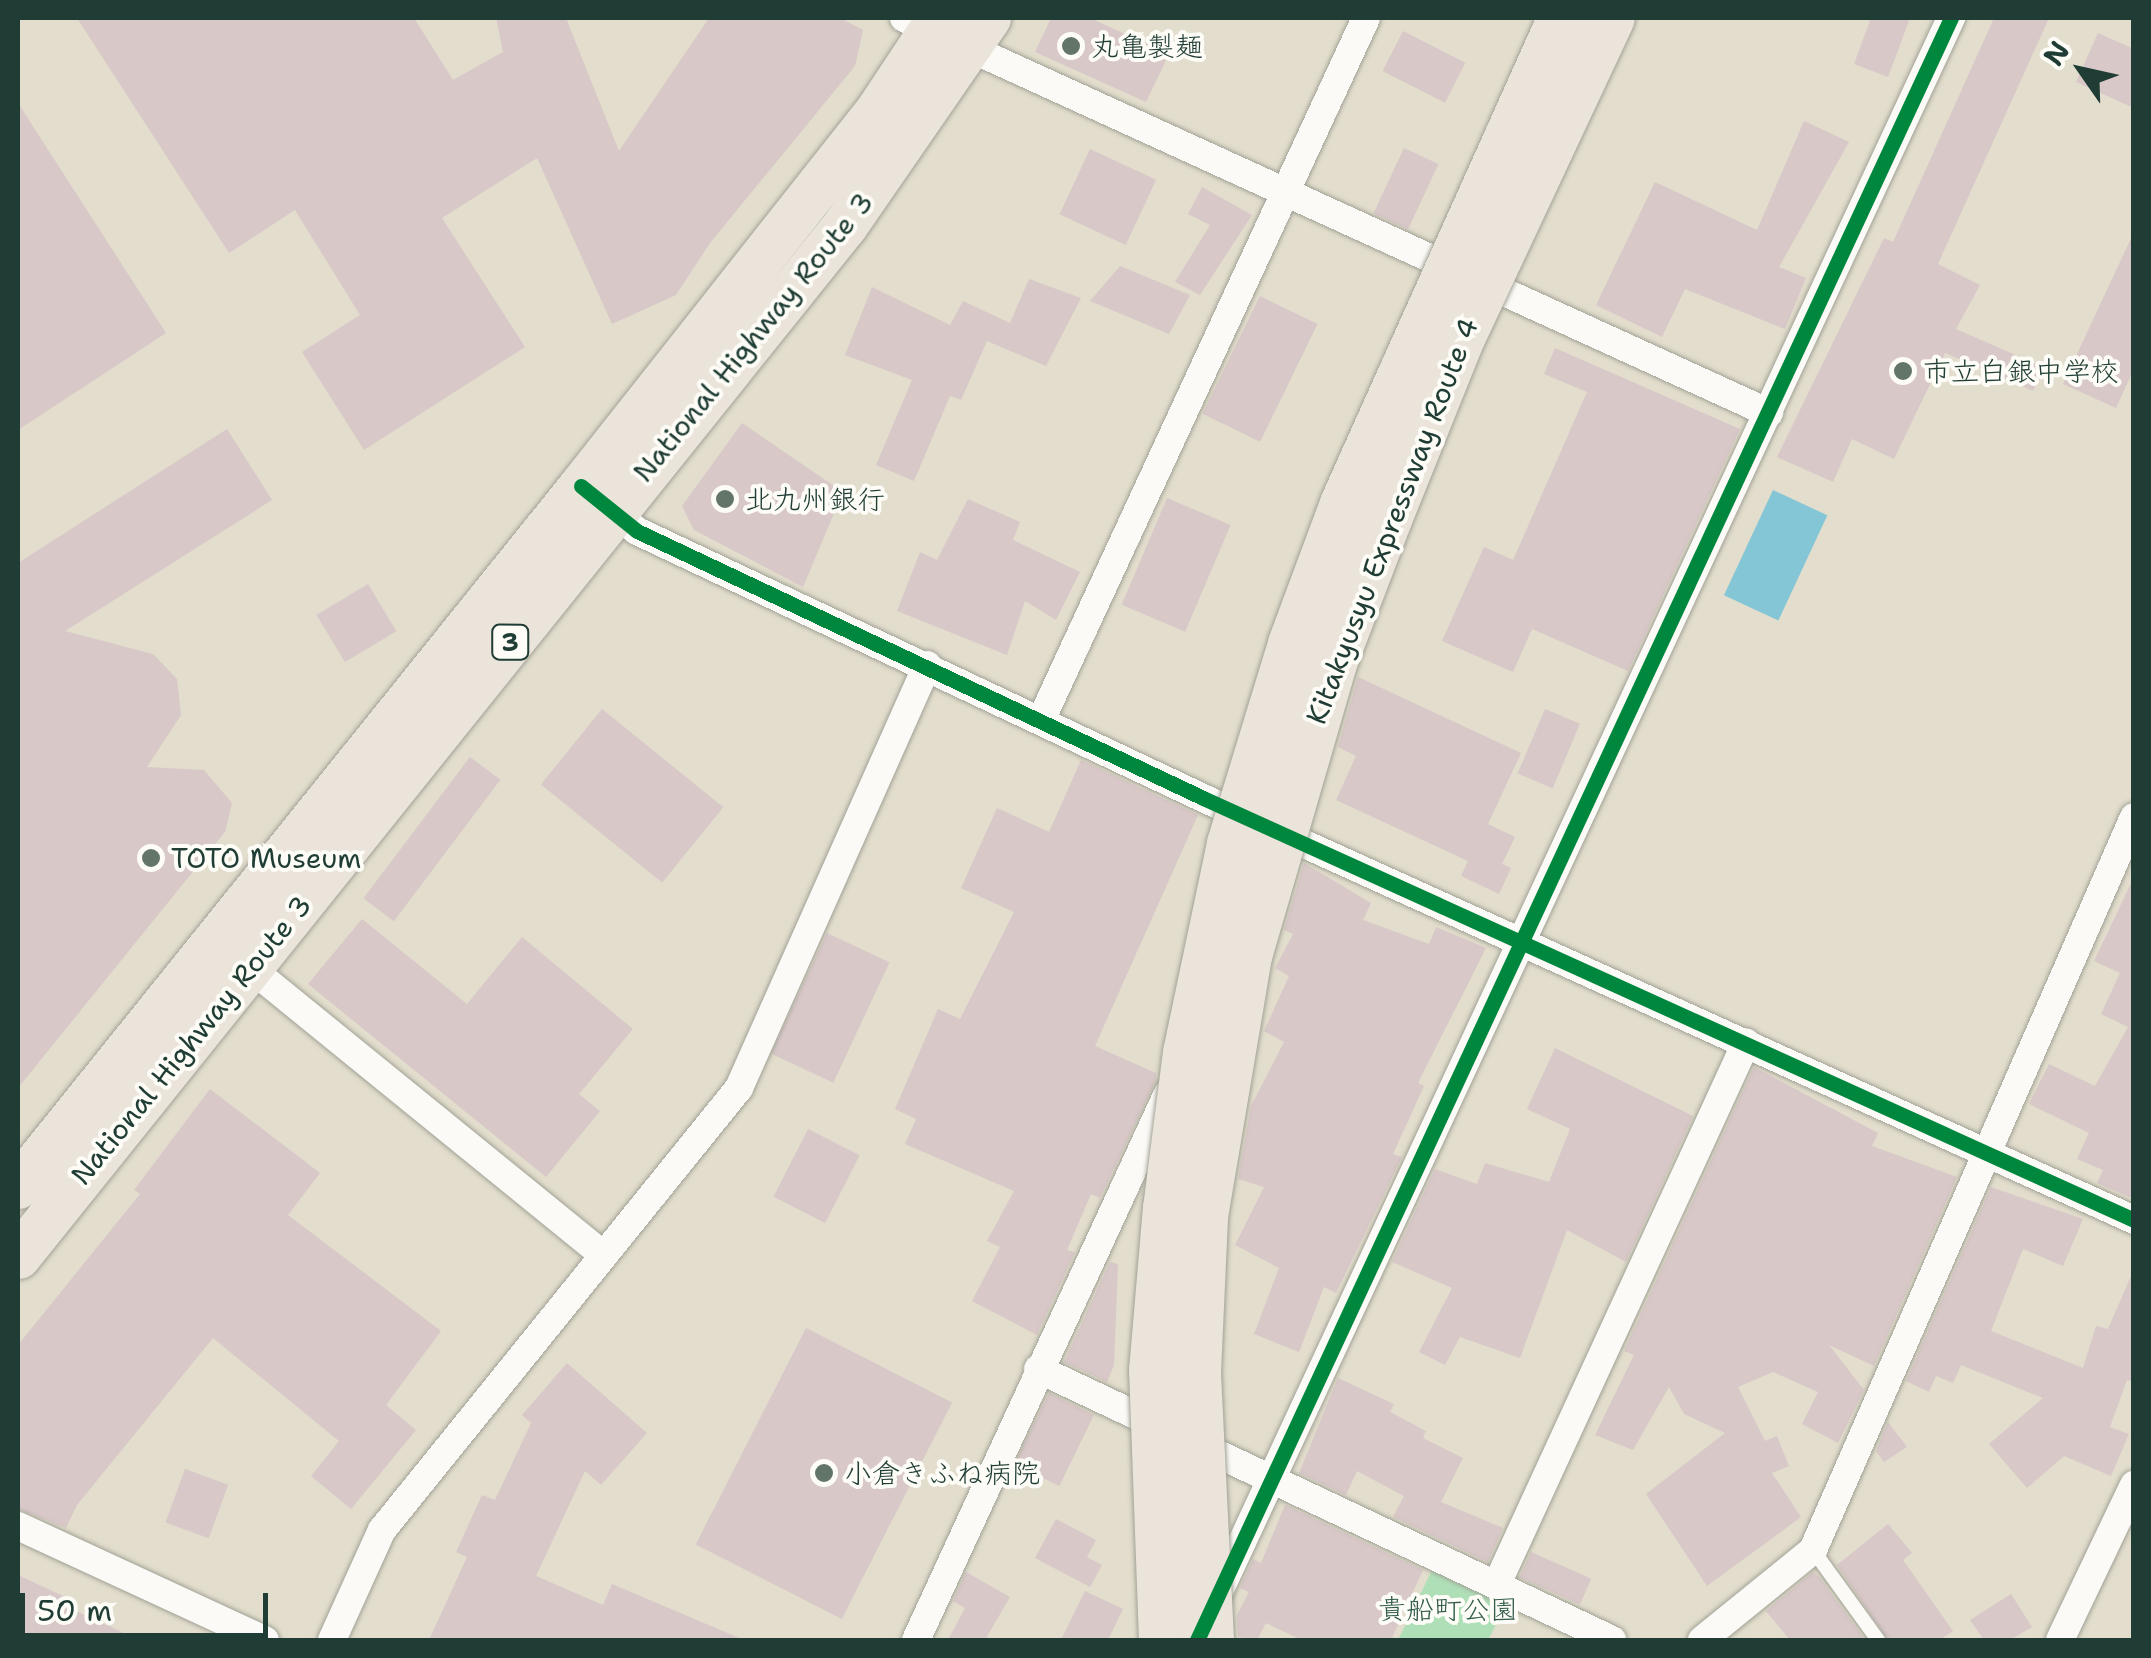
<!DOCTYPE html>
<html>
<head>
<meta charset="utf-8">
<style>
	body { margin:0 }
	#map { position:relative; width:2151px; height:1658px; overflow:hidden; background:#e2ddcc; font-family:"Shantell Sans","Klee One",sans-serif }
	div>[style] { position:absolute }
	[style*='--x'] { left:calc(var(--x)*1px); top:calc(var(--y)*1px); width:calc(var(--w)*1px); rotate:calc(var(--a)*1deg) }
	.green>* { inset:0; background:#afdfb7 }
	.water>* { inset:0; background:#84c6d6; transform-origin:0 0 }
	.building>* { inset:0; background:#d9c8c8; transform-origin:0 0 }
	.roads { filter:drop-shadow(0 0 2px #a1a297) drop-shadow(0 0 2px #a1a297) }
	.service>* { height:14px; margin:-7px; padding:0 7px; transform-origin:7px; border-radius:7px; background:#fbfaf7 }
	.minor>* { height:28px; margin:-14px; padding:0 14px; transform-origin:14px; border-radius:14px; background:#fbfaf7 }
	.trunk>* { height:45px; margin:-22.5px; padding:0 22.5px; transform-origin:22.5px; border-radius:22.5px; background:#ebe4db }
	.bridges { filter:drop-shadow(0 0 2px #a1a297) drop-shadow(0 0 2px #a1a297) }
	.motorway-bridge>* { height:50px; margin:-25px; padding:0 25px; transform-origin:25px; border-radius:25px; background:#ebe4db }
	.cycleway>* { height:15px; margin:-7.5px; padding:0 7.5px; transform-origin:7.5px; border-radius:7.5px; background:#00873e }
	.dots>* { width:28px; height:28px; translate:-50% -50%; box-sizing:border-box; border:5px solid #fdfcf7; border-radius:50% }
	span { translate:-50% -50%; white-space:nowrap; text-align:center; line-height:1.15; -webkit-text-stroke:8px #fdfcf7; paint-order:stroke }
	.shield-label span { padding:2px 8px; background:#fdfcf7; border:2px solid; border-radius:8px; -webkit-text-stroke-width:0 }
	.shield-label { font-size:25px; color:#1f3d34; font-weight:700 }
	.poi-label { font-size:28px; color:#1f3d34 }
	.left { translate:0 -50%; text-align:left }
	.street-label { font-size:28px; color:#1f3d34 }
	.park-label { font-size:28px; color:#335e4b }
	.frame { position:absolute; inset:0; border:20px solid #1f3d34; pointer-events:none }
	.north { position:absolute; left:2031px; top:20px; width:100px; height:100px; -webkit-text-stroke:8px #fdfcf7; paint-order:stroke; rotate:304deg; font-size:28px; font-weight:700; line-height:40px; text-align:center; color:#1f3d34 }
	.north::after { content:''; display:block; margin:auto; width:35px; height:45px; background:#1f3d34; clip-path:polygon(50% 0,100% 100%,50% 72%,0 100%) }
	.scale { position:absolute; left:20px; top:1593px; width:248px; height:45px; box-sizing:border-box; border:5px solid #1f3d34; border-top:0; padding-left:12px; font-size:30px; line-height:35px; white-space:nowrap; color:#1f3d34; -webkit-text-stroke:8px #fdfcf7; paint-order:stroke }
</style>
</head>
<body>
<div id="map">
	<div class="green">
		<div style="clip-path:polygon(1433px 1568px,1508px 1601px,1488px 1640px,1398px 1640px)"></div>
	</div>
	<div class="water">
		<div style="left:1773px;top:490px;width:60px;height:116px;rotate:25deg"></div>
	</div>
	<div class="building">
		<div style="clip-path:polygon(77px 18px,414px 18px,453px 80px,503px 52px,496px 18px,566px 18px,619px 151px,709px 18px,840px 18px,863px 30px,855px 66px,710px 243px,676px 295px,612px 324px,537px 158px,442px 218px,525px 347px,364px 450px,302px 352px,360px 315px,295px 210px,229px 253px)"></div>
		<div style="clip-path:polygon(1051px 18px,1090px 18px,1169px 54px,1146px 102px,1035px 52px)"></div>
		<div style="clip-path:polygon(1871px 18px,1910px 18px,1888px 77px,1854px 64px)"></div>
		<div style="clip-path:polygon(1994px 18px,2049px 18px,1938px 264px,1980px 285px,1956px 329px,2043px 367px,2033px 391px,1945px 353px,1894px 459px,1852px 439px,1833px 482px,1777px 457px,1884px 238px,1893px 242px)"></div>
		<div style="left:1403px;top:31px;width:70px;height:45px;rotate:27deg"></div>
		<div style="clip-path:polygon(2098px 33px,2134px 49px,2134px 108px,2076px 82px)"></div>
		<div style="clip-path:polygon(18px 103px,166px 333px,18px 430px)"></div>
		<div style="clip-path:polygon(1804px 121px,1849px 142px,1779px 267px,1806px 278px,1785px 329px,1685px 289px,1662px 337px,1596px 305px,1655px 182px,1757px 230px)"></div>
		<div style="left:1404px;top:148px;width:38px;height:72px;rotate:25deg"></div>
		<div style="left:1090px;top:149px;width:73px;height:72px;rotate:25deg"></div>
		<div style="clip-path:polygon(1202px 187px,1252px 215px,1200px 295px,1175px 282px,1210px 225px,1188px 214px)"></div>
		<div style="clip-path:polygon(2134px 232px,2134px 369px,2116px 408px,2063px 384px)"></div>
		<div style="clip-path:polygon(1120px 266px,1190px 295px,1169px 334px,1090px 301px)"></div>
		<div style="clip-path:polygon(1029px 279px,1081px 298px,1046px 366px,987px 341px,961px 400px,950px 396px,914px 481px,876px 465px,912px 380px,845px 355px,872px 287px,950px 325px,963px 301px,1010px 323px)"></div>
		<div style="left:1260px;top:296px;width:64px;height:131px;rotate:26deg"></div>
		<div style="clip-path:polygon(1555px 348px,1740px 429px,1628px 671px,1532px 629px,1513px 672px,1442px 641px,1484px 547px,1513px 560px,1587px 392px,1544px 374px)"></div>
		<div style="clip-path:polygon(742px 423px,843px 492px,803px 587px,694px 530px,682px 506px)"></div>
		<div style="clip-path:polygon(227px 429px,272px 500px,65px 631px,153px 654px,177px 679px,181px 715px,147px 767px,204px 770px,232px 803px,225px 832px,18px 1088px,18px 563px)"></div>
		<div style="left:1167px;top:498px;width:69px;height:116px;rotate:23deg"></div>
		<div style="clip-path:polygon(968px 499px,1020px 522px,1013px 540px,1080px 572px,1056px 620px,1025px 601px,1007px 655px,897px 611px,920px 552px,937px 560px)"></div>
		<div style="left:368px;top:584px;width:55px;height:60px;rotate:59deg"></div>
		<div style="clip-path:polygon(1358px 677px,1521px 753px,1488px 824px,1515px 837px,1502px 864px,1511px 868px,1499px 894px,1461px 876px,1468px 861px,1336px 800px,1356px 756px,1338px 747px)"></div>
		<div style="left:602px;top:709px;width:156px;height:97px;rotate:39deg"></div>
		<div style="left:1545px;top:709px;width:38px;height:70px;rotate:23deg"></div>
		<div style="left:470px;top:757px;width:38px;height:177px;rotate:37deg"></div>
		<div style="clip-path:polygon(1081px 760px,1198px 815px,1095px 1046px,1156px 1073px,1156px 1080px,1100px 1198px,1091px 1194px,1067px 1250px,1075px 1252px,1037px 1335px,972px 1301px,1000px 1247px,987px 1241px,1014px 1191px,905px 1144px,916px 1119px,895px 1109px,938px 1009px,960px 1019px,1014px 912px,961px 888px,997px 808px,1049px 832px)"></div>
		<div style="clip-path:polygon(1304px 863px,1371px 903px,1363px 920px,1429px 944px,1436px 927px,1486px 948px,1418px 1083px,1424px 1086px,1393px 1154px,1402px 1157px,1336px 1293px,1324px 1287px,1299px 1352px,1254px 1334px,1279px 1268px,1235px 1245px,1264px 1187px,1238px 1179px,1251px 1106px,1284px 1042px,1264px 1031px,1289px 976px,1275px 968px,1293px 934px,1284px 930px)"></div>
		<div style="clip-path:polygon(2134px 877px,2134px 1199px,2097px 1183px,2103px 1170px,2077px 1159px,2089px 1133px,2029px 1104px,2049px 1064px,2095px 1086px,2128px 1027px,2101px 1014px,2120px 973px,2094px 961px)"></div>
		<div style="clip-path:polygon(362px 919px,467px 1004px,522px 937px,633px 1029px,579px 1094px,600px 1111px,546px 1177px,308px 984px)"></div>
		<div style="left:827px;top:933px;width:69px;height:133px;rotate:25deg"></div>
		<div style="clip-path:polygon(1555px 1048px,1693px 1116px,1626px 1262px,1567px 1230px,1520px 1358px,1460px 1337px,1445px 1365px,1419px 1352px,1452px 1288px,1392px 1262px,1435px 1169px,1477px 1184px,1485px 1163px,1549px 1182px,1570px 1129px,1527px 1109px)"></div>
		<div style="clip-path:polygon(1754px 1067px,1878px 1133px,1872px 1146px,1957px 1177px,1874px 1366px,1829px 1345px,1864px 1390px,1838px 1443px,1802px 1424px,1818px 1392px,1773px 1372px,1738px 1387px,1765px 1441px,1777px 1436px,1789px 1466px,1772px 1473px,1801px 1517px,1707px 1586px,1646px 1494px,1725px 1433px,1684px 1414px,1669px 1387px,1633px 1450px,1595px 1435px,1634px 1355px,1624px 1351px)"></div>
		<div style="clip-path:polygon(210px 1089px,320px 1173px,288px 1215px,441px 1331px,386px 1405px,416px 1430px,351px 1509px,311px 1476px,339px 1441px,213px 1338px,77px 1505px,66px 1528px,18px 1509px,18px 1345px,140px 1194px,134px 1190px)"></div>
		<div style="left:808px;top:1129px;width:58px;height:76px;rotate:27deg"></div>
		<div style="clip-path:polygon(1991px 1187px,2083px 1219px,2063px 1266px,2023px 1249px,1991px 1331px,2083px 1368px,2096px 1326px,2108px 1329px,2134px 1269px,2134px 1382px,2127px 1380px,2110px 1427px,2129px 1434px,2111px 1476px,2064px 1456px,2027px 1488px,1989px 1444px,2043px 1398px,1961px 1365px,1953px 1383px,1936px 1376px,1929px 1392px,1906px 1381px)"></div>
		<div style="clip-path:polygon(1110px 1262px,1118px 1264px,1114px 1365px,1107px 1382px,1064px 1362px)"></div>
		<div style="left:806px;top:1328px;width:164px;height:243px;rotate:27deg"></div>
		<div style="clip-path:polygon(567px 1363px,647px 1433px,601px 1485px,585px 1471px,536px 1576px,603px 1605px,612px 1584px,744px 1640px,429px 1640px,467px 1557px,456px 1552px,482px 1495px,495px 1500px,531px 1423px,522px 1415px)"></div>
		<div style="clip-path:polygon(1338px 1378px,1394px 1404px,1390px 1412px,1426px 1431px,1423px 1438px,1463px 1458px,1441px 1502px,1503px 1528px,1488px 1562px,1393px 1517px,1404px 1496px,1357px 1471px,1346px 1495px,1299px 1473px)"></div>
		<div style="left:1049px;top:1393px;width:50px;height:79px;rotate:26deg"></div>
		<div style="clip-path:polygon(1888px 1422px,1907px 1447px,1884px 1462px,1876px 1451px)"></div>
		<div style="left:185px;top:1469px;width:46px;height:57px;rotate:20deg"></div>
		<div style="clip-path:polygon(1285px 1505px,1423px 1570px,1391px 1640px,1302px 1640px,1266px 1623px,1257px 1640px,1238px 1637px,1237px 1615px,1249px 1592px,1240px 1588px,1253px 1559px,1261px 1563px)"></div>
		<div style="clip-path:polygon(1056px 1519px,1096px 1540px,1087px 1557px,1102px 1565px,1090px 1587px,1035px 1558px)"></div>
		<div style="clip-path:polygon(1888px 1524px,1912px 1553px,1903px 1560px,1953px 1631px,1939px 1640px,1888px 1640px,1837px 1565px)"></div>
		<div style="left:1531px;top:1552px;width:66px;height:28px;rotate:24deg"></div>
		<div style="clip-path:polygon(966px 1572px,1010px 1597px,985px 1640px,948px 1640px,965px 1608px,953px 1601px)"></div>
		<div style="clip-path:polygon(1813px 1572px,1820px 1578px,1865px 1640px,1790px 1640px,1766px 1611px)"></div>
		<div style="clip-path:polygon(18px 1575px,65px 1597px,61px 1604px,139px 1640px,18px 1640px)"></div>
		<div style="clip-path:polygon(1085px 1591px,1123px 1609px,1108px 1640px,1061px 1640px)"></div>
		<div style="clip-path:polygon(2011px 1594px,2032px 1627px,2010px 1640px,1984px 1640px,1970px 1620px)"></div>
	</div>
	<div class="roads">
		<div class="service">
			<div style="--x:1813;--y:1550;--w:111;--a:54.2"></div>
		</div>
		<div class="minor">
			<div style="--x:904;--y:18;--w:951;--a:24.54"></div>
			<div style="--x:605;--y:505;--w:41;--a:39.1"></div>
			<div style="--x:637;--y:531;--w:626;--a:25.25"></div>
			<div style="--x:1203;--y:798;--w:1022;--a:24.38"></div>
			<div style="--x:1042;--y:718;--w:771;--a:-65.16"></div>
			<div style="--x:249;--y:967;--w:457;--a:39.1"></div>
			<div style="--x:1038;--y:1369;--w:635;--a:25.27"></div>
			<div style="--x:18;--y:1526;--w:272;--a:24.8"></div>
			<div style="--x:1497;--y:1584;--w:596;--a:-65.29"></div>
			<div style="--x:1216;--y:1598;--w:1743;--a:-65.05"></div>
			<div style="--x:332;--y:1640;--w:121;--a:-65.6"></div>
			<div style="--x:382;--y:1530;--w:568;--a:-51.07"></div>
			<div style="--x:739;--y:1088;--w:463;--a:-66"></div>
			<div style="--x:916;--y:1640;--w:602;--a:-65.26"></div>
			<div style="--x:1702;--y:1640;--w:143;--a:-39"></div>
			<div style="--x:1813;--y:1550;--w:800;--a:-66.35"></div>
			<div style="--x:2060;--y:1640;--w:172;--a:-64.5"></div>
		</div>
		<div class="trunk">
			<div style="--x:18;--y:1186;--w:898;--a:-51.19"></div>
			<div style="--x:581;--y:486;--w:479;--a:-51.7"></div>
			<div style="--x:878;--y:110;--w:110;--a:-56.5"></div>
			<div style="--x:18;--y:1256;--w:1322;--a:-51.27"></div>
			<div style="--x:845;--y:225;--w:252;--a:-55.4"></div>
		</div>
	</div>
	<div class="bridges">
		<div class="motorway-bridge">
			<div style="--x:1164;--y:1640;--w:269;--a:-92.1"></div>
			<div style="--x:1154;--y:1371;--w:163;--a:-85.1"></div>
			<div style="--x:1168;--y:1209;--w:157;--a:-82.7"></div>
			<div style="--x:1188;--y:1053;--w:214;--a:-78.1"></div>
			<div style="--x:1232;--y:844;--w:209;--a:-73"></div>
			<div style="--x:1293;--y:644;--w:149;--a:-69.6"></div>
			<div style="--x:1345;--y:504;--w:533;--a:-65.84"></div>
			<div style="--x:1209;--y:1640;--w:268;--a:-92.8"></div>
			<div style="--x:1196;--y:1372;--w:156;--a:-87.4"></div>
			<div style="--x:1203;--y:1216;--w:264;--a:-80.4"></div>
			<div style="--x:1247;--y:956;--w:305;--a:-73.8"></div>
			<div style="--x:1332;--y:663;--w:154;--a:-69.1"></div>
			<div style="--x:1387;--y:519;--w:191;--a:-68.1"></div>
			<div style="--x:1458;--y:342;--w:358;--a:-64.9"></div>
		</div>
	</div>
	<div class="cycleway">
		<div style="--x:581;--y:486;--w:72;--a:38.8"></div>
		<div style="--x:637;--y:531;--w:626;--a:25.25"></div>
		<div style="--x:1203;--y:798;--w:1022;--a:24.38"></div>
		<div style="--x:1197;--y:1640;--w:1789;--a:-65.07"></div>
	</div>
	<div class="dots">
		<div style="left:1071px;top:46px;background:#637569"></div>
		<div style="left:1903px;top:371px;background:#637569"></div>
		<div style="left:725px;top:499px;background:#637569"></div>
		<div style="left:151px;top:858px;background:#637569"></div>
		<div style="left:824px;top:1473px;background:#637569"></div>
	</div>
	<div class="shield-label">
		<span style="left:510px;top:642px">3</span>
	</div>
	<div class="poi-label">
		<span class="left" style="left:1091px;top:46px">丸亀製麺</span>
		<span class="left" style="left:1923px;top:371px">市立白銀中学校</span>
		<span class="left" style="left:745px;top:499px">北九州銀行</span>
		<span class="left" style="left:171px;top:858px">TOTO Museum</span>
		<span class="left" style="left:844px;top:1473px">小倉きふね病院</span>
	</div>
	<div class="street-label">
		<span style="left:753px;top:337px;rotate:-51deg">National Highway Route 3</span>
		<span style="left:1392px;top:521px;rotate:-69deg">Kitakyusyu Expressway Route 4</span>
		<span style="left:191px;top:1040px;rotate:-51deg">National Highway Route 3</span>
	</div>
	<div class="park-label">
		<span style="left:1448px;top:1609px">貴船町公園</span>
	</div>
	<div class="frame"></div>
	<div class="north">N</div>
	<div class="scale">50 m</div>
</div>
</body>
</html>
